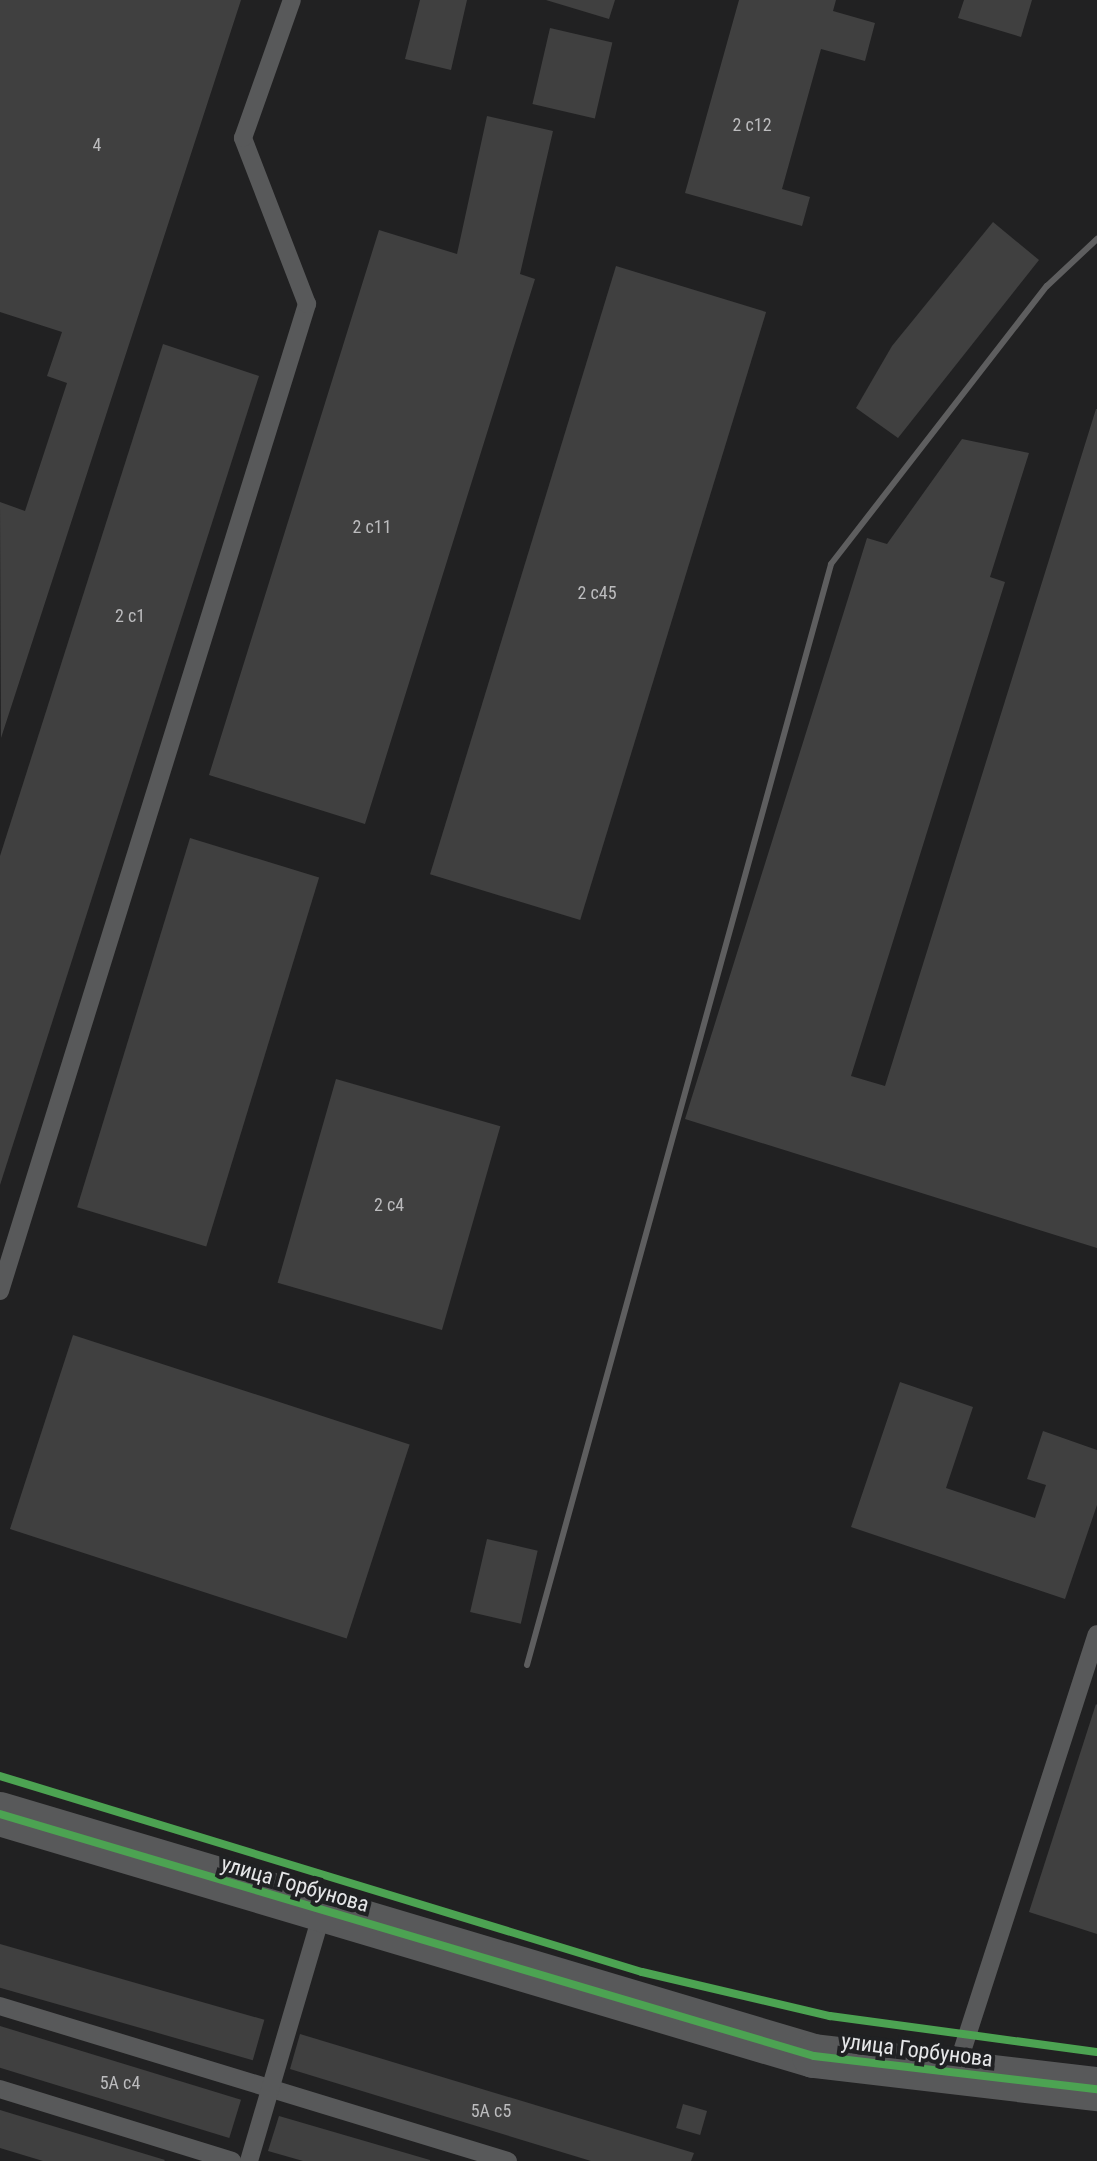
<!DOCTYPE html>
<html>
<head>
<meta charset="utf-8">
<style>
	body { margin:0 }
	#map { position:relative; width:1097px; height:2161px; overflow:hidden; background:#212122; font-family:"Roboto Condensed",sans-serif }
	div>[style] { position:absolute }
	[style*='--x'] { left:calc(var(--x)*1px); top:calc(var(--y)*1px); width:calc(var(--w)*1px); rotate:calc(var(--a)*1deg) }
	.building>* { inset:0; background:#404040; transform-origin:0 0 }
	.lane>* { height:18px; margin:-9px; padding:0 9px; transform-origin:9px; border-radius:9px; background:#58595a }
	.secondary>* { height:44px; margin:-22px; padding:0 22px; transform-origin:22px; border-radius:22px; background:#58595a }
	.rail>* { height:6px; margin:-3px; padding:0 3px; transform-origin:3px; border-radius:3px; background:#5e5e5f }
	.cycleway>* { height:8px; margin:-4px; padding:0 4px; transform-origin:4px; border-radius:4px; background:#4ca352 }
	span { translate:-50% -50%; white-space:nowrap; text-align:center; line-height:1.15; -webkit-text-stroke:8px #202123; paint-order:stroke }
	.number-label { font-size:18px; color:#bcbcbe }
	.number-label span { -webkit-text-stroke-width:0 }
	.street-label { font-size:22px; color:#e5e6e8 }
</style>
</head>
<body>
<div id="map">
	<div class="building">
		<div style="clip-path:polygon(0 0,241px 0,1px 738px,0 502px,25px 511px,67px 383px,47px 376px,62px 332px,0 312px)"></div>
		<div style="clip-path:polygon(420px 0,467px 0,451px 70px,405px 59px)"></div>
		<div style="clip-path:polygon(546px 0,615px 0,609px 19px)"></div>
		<div style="clip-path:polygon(739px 0,836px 0,833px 11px,875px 23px,865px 61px,821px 49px,782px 189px,810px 197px,802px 226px,685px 193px)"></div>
		<div style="clip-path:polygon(964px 0,1032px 0,1021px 37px,958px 18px)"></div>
		<div style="left:550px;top:28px;width:64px;height:78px;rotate:13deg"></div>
		<div style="clip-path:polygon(487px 116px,553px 131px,520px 274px,535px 279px,365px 824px,209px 775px,379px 230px,457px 254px)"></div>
		<div style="clip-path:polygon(993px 222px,1039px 260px,898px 438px,856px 408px,892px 346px)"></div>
		<div style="left:616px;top:266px;width:157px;height:636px;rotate:17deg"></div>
		<div style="clip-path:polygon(163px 344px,259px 376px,0 1185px,0 856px)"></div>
		<div style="clip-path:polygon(1096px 409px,1097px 409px,1097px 1248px,685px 1119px,867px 538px,887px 544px,962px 439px,1029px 453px,990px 577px,1005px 582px,851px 1076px,885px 1086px)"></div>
		<div style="left:190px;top:838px;width:135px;height:386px;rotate:17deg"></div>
		<div style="left:336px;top:1079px;width:171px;height:212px;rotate:16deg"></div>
		<div style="left:73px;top:1335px;width:354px;height:204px;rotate:18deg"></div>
		<div style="clip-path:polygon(900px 1382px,973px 1407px,946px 1488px,1035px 1518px,1046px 1485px,1027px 1479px,1043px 1431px,1097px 1450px,1097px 1505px,1065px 1599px,851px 1527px)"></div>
		<div style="left:487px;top:1539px;width:52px;height:75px;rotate:13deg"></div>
		<div style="clip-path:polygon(1096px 1704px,1097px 1705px,1097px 1934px,1029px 1912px)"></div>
		<div style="left:0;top:1944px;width:275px;height:42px;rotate:16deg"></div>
		<div style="left:0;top:2026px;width:252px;height:40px;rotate:17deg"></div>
		<div style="clip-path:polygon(300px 2034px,694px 2153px,691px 2161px,591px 2161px,290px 2069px)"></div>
		<div style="left:683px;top:2104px;width:25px;height:25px;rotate:16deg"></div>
		<div style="clip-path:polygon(0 2110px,165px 2160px,164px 2161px,43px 2161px,0 2148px)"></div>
		<div style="clip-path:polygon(279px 2116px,430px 2160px,430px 2161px,303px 2161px,268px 2151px)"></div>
	</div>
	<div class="lane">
		<div style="--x:0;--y:1291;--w:1034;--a:-72.72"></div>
		<div style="--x:307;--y:304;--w:178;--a:-111.1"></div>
		<div style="--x:243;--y:138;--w:146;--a:-70.5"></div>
		<div style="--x:0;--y:2006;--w:531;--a:16.97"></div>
		<div style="--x:955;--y:2073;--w:461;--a:-72.1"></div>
		<div style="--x:0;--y:2089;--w:243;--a:17.2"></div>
		<div style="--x:249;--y:2161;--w:262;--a:-73.6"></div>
	</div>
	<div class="secondary">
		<div style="--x:0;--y:1814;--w:849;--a:16.56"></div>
		<div style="--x:814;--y:2056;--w:285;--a:6.7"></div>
	</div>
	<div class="rail">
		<div style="--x:527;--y:1665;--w:1142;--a:-74.56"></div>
		<div style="--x:831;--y:564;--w:352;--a:-52.2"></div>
		<div style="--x:1047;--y:286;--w:69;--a:-43.2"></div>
	</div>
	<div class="cycleway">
		<div style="--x:0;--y:1776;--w:671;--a:16.98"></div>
		<div style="--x:642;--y:1972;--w:193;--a:13.2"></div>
		<div style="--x:830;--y:2016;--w:269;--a:7.7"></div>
		<div style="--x:0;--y:1814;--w:849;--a:16.56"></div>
		<div style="--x:814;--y:2056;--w:285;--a:6.7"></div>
	</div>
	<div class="number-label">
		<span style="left:752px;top:125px">2 с12</span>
		<span style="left:97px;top:145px">4</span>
		<span style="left:372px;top:527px">2 с11</span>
		<span style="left:597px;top:593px">2 с45</span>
		<span style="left:130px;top:616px">2 с1</span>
		<span style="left:389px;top:1205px">2 с4</span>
		<span style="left:120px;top:2083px">5А с4</span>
		<span style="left:491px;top:2111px">5А с5</span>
	</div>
	<div class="street-label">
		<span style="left:295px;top:1884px;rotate:16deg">улица Горбунова</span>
		<span style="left:917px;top:2050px;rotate:7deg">улица Горбунова</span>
	</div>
</div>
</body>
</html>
